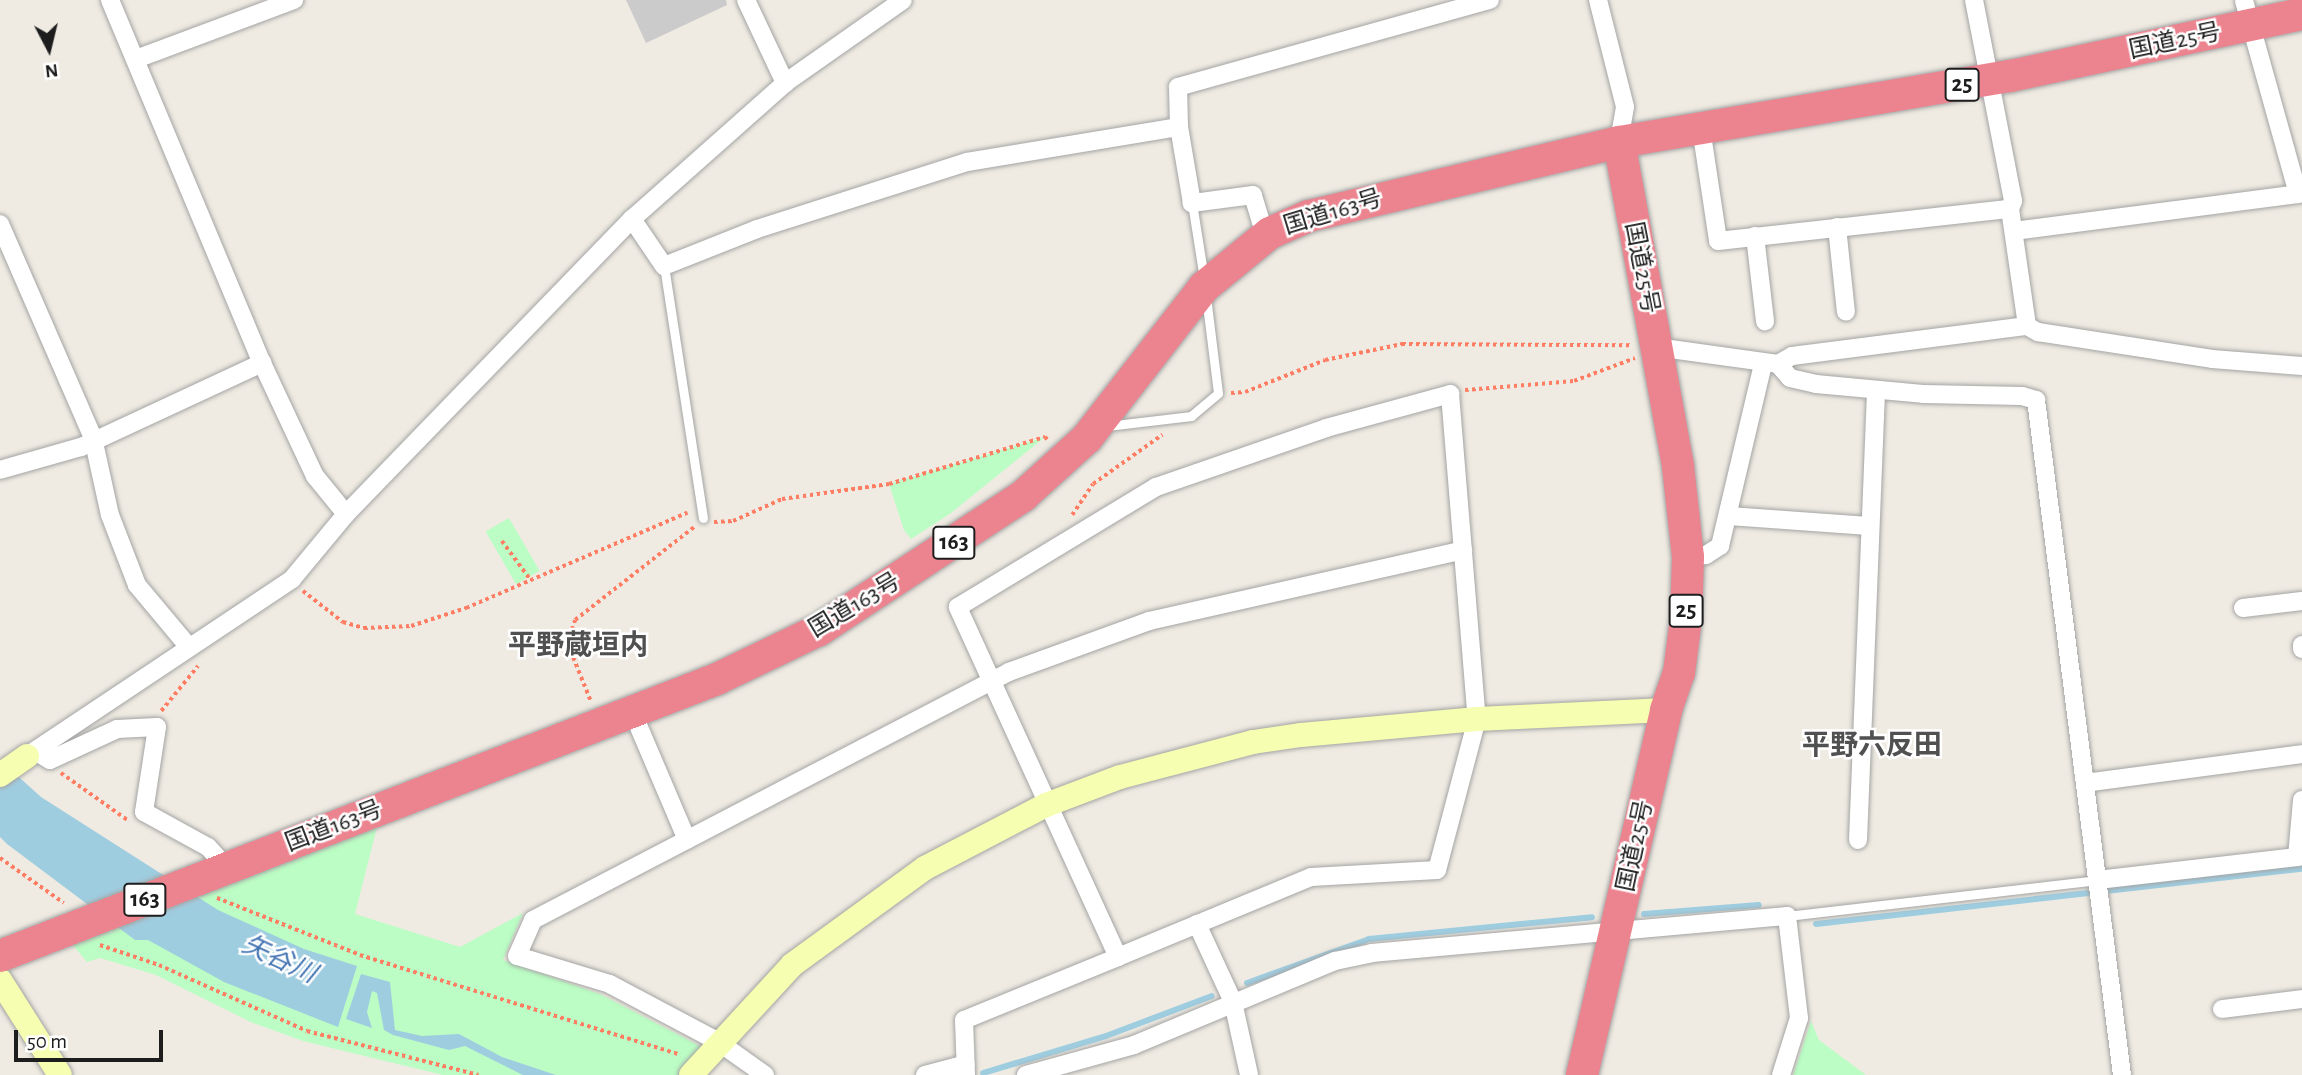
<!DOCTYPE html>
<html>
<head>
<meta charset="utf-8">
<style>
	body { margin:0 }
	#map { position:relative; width:2302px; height:1075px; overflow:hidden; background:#efebe2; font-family:"Alegreya Sans","Noto Sans JP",sans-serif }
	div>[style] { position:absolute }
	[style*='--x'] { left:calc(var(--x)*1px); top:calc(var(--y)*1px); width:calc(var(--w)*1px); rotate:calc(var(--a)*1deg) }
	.religious>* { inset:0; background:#cbcbcb }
	.park>* { inset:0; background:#bbfdc4; transform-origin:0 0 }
	.water>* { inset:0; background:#9fcde0 }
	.stream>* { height:6px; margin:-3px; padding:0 3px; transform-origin:3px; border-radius:3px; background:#9fcde0 }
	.path>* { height:3.5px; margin-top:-1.75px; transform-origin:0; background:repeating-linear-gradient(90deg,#ff7d63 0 3.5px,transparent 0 7px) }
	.roads { filter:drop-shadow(0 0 2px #a4a4a4) drop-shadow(0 0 2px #a4a4a4) }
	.lane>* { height:9px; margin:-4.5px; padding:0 4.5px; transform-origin:4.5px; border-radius:4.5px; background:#fff }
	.street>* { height:18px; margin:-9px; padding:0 9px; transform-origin:9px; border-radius:9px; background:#fff }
	.secondary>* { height:24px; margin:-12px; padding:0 12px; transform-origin:12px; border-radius:12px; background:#f5feb1 }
	.highway>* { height:32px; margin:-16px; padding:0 16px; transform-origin:16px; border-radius:16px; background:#ec8490 }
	span { translate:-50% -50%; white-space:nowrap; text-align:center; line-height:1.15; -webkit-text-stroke:5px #fff; paint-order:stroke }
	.shield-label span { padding:2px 5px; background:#fff; border:2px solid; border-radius:5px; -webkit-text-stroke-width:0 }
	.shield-label { font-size:23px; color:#1d1d1d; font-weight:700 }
	.street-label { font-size:24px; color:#1d1d1d }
	.water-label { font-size:26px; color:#4374b2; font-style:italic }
	.quarter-label { font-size:28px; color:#505050; font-weight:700 }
	.north { position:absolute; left:14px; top:14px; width:70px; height:70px; -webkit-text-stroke:5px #fff; paint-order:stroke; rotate:173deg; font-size:19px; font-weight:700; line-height:28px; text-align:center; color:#1d1d1d }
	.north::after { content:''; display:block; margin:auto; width:24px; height:32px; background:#1d1d1d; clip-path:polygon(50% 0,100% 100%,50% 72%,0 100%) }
	.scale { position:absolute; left:14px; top:1030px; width:149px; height:32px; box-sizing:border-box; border:4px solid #1d1d1d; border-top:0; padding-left:9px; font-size:21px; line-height:24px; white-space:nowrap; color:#1d1d1d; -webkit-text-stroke:5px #fff; paint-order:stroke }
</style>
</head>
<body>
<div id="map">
	<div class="religious">
		<div style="clip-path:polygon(626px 0,726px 0,727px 5px,646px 43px)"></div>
	</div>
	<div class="park">
		<div style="clip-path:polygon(1045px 437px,951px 513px,911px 539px,904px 530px,889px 484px)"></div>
		<div style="left:509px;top:518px;width:61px;height:27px;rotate:60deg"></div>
		<div style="clip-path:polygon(377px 827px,355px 914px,460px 947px,523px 913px,503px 960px,600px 994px,702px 1047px,682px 1075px,443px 1075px,303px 1041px,253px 1023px,156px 975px,100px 958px,87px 962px,71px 943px)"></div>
		<div style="clip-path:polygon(1811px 1021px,1819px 1040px,1866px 1075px,1793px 1075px)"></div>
	</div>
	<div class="water">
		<div style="clip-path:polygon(0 760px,41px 797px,218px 910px,304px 949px,357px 966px,338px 1027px,224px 982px,148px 940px,135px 940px,7px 844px,0 837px)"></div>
		<div style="clip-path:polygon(361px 974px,390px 982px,395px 1030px,422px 1036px,459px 1034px,502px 1057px,556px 1075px,523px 1075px,465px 1046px,449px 1050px,393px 1035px,384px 1030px,377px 993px,372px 991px,367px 1012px,372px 1028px,346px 1019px)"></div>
	</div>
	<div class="stream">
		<div style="--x:1644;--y:914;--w:115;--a:-4.5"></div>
		<div style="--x:1816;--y:924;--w:489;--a:-6.5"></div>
		<div style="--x:1247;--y:983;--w:130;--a:-19.8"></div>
		<div style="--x:1369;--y:939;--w:224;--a:-5.6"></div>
		<div style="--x:983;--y:1073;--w:128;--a:-16.7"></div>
		<div style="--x:1106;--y:1036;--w:113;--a:-20.7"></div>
	</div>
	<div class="path">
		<div style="--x:1465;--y:390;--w:109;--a:-4.7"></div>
		<div style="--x:1574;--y:381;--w:65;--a:-20.7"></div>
		<div style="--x:1231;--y:393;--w:14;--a:-4"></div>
		<div style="--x:1245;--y:392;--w:86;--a:-21.8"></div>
		<div style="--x:1325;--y:360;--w:79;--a:-11.7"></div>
		<div style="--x:1402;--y:344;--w:229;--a:0.3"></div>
		<div style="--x:1072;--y:515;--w:37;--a:-56"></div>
		<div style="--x:1093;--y:484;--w:85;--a:-35.4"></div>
		<div style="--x:714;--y:522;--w:19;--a:-3"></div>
		<div style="--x:733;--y:521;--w:54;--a:-24.2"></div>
		<div style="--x:782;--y:499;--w:108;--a:-8"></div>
		<div style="--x:889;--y:484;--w:163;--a:-16.8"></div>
		<div style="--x:1045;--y:437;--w:6;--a:45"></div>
		<div style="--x:502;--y:541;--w:47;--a:53.6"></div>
		<div style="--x:303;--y:591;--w:51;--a:37.8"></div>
		<div style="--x:343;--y:622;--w:22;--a:16"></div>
		<div style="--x:364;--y:628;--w:47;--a:-2.4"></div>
		<div style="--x:411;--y:626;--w:58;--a:-18.1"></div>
		<div style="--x:466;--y:608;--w:241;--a:-23.3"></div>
		<div style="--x:590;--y:700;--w:61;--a:-112"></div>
		<div style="--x:567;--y:643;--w:24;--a:-71"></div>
		<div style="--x:575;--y:620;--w:151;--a:-38"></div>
		<div style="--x:161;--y:711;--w:58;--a:-50.6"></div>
		<div style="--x:61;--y:773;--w:83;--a:35.2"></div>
		<div style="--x:0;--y:858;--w:78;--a:35.1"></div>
		<div style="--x:217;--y:898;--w:154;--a:21.7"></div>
		<div style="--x:360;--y:955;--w:336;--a:17.3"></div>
		<div style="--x:100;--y:945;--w:62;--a:18.7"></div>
		<div style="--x:159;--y:965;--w:162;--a:24"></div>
		<div style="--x:307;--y:1031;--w:177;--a:14.4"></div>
	</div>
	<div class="roads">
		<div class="lane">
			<div style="--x:1192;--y:203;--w:77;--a:81"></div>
			<div style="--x:664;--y:266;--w:255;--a:81.2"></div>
			<div style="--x:1107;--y:426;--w:85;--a:-6.8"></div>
			<div style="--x:1191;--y:416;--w:35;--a:-40"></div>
			<div style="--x:1218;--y:393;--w:97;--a:-97.1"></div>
			<div style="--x:1787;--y:916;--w:313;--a:-6.6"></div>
		</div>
		<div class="street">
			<div style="--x:110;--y:0;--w:394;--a:67.3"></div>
			<div style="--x:262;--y:363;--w:125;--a:64.9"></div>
			<div style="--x:315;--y:476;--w:49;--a:50.8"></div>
			<div style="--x:746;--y:0;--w:92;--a:64.8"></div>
			<div style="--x:1598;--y:0;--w:110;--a:75.8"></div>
			<div style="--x:1625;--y:107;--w:36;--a:100"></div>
			<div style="--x:1974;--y:0;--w:205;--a:79"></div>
			<div style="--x:2013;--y:201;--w:9;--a:111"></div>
			<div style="--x:2010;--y:209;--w:118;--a:81.7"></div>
			<div style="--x:136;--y:59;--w:169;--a:-20.5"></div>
			<div style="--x:1701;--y:128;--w:114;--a:81.4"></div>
			<div style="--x:1718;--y:241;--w:294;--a:-6.3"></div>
			<div style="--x:632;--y:219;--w:57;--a:55.8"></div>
			<div style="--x:664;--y:266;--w:100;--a:-21.7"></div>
			<div style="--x:757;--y:229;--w:220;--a:-17.7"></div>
			<div style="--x:967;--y:162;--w:215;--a:-9.4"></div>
			<div style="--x:0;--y:224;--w:233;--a:66.5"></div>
			<div style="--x:93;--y:438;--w:79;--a:77.6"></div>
			<div style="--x:110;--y:515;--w:75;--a:68.9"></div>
			<div style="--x:137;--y:585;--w:80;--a:50.1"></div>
			<div style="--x:1837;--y:227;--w:85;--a:84"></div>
			<div style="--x:2014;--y:231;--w:286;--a:-7.4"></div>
			<div style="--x:2298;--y:194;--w:201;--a:-105.6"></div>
			<div style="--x:1270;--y:233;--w:14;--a:-129"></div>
			<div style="--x:1261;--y:222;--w:28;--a:-107"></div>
			<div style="--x:1253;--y:195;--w:62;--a:172.5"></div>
			<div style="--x:1192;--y:203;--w:77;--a:-99.7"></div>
			<div style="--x:1179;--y:127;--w:40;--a:-91.4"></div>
			<div style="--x:1178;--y:87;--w:324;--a:-15.6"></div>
			<div style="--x:1755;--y:236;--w:86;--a:83.3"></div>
			<div style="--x:1656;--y:347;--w:123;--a:7.9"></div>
			<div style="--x:1778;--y:364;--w:16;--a:-30"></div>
			<div style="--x:1792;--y:356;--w:237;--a:-7.3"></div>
			<div style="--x:2027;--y:326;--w:13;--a:29"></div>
			<div style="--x:2038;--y:332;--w:176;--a:8.8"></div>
			<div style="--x:2212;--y:359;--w:90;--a:4.4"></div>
			<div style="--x:1778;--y:364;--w:18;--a:49"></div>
			<div style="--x:1790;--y:378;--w:27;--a:13"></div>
			<div style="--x:1816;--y:384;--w:107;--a:5.3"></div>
			<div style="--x:1923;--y:394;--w:99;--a:1.2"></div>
			<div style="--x:2022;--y:396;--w:15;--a:16"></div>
			<div style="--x:2036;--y:400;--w:680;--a:82.74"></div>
			<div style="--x:1450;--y:394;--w:326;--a:85.3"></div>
			<div style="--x:1477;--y:719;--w:156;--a:104.8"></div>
			<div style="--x:1437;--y:870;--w:126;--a:176.8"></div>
			<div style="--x:1311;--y:877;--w:209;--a:157.5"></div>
			<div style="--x:1118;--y:957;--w:385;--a:-114.6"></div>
			<div style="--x:958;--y:607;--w:232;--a:-31.2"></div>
			<div style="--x:1156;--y:487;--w:180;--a:-19.1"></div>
			<div style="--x:1326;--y:428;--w:129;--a:-15.3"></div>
			<div style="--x:0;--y:470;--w:84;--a:-15.9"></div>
			<div style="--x:81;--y:447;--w:200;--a:-24.9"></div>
			<div style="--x:1729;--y:516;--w:140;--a:4.1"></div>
			<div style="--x:1688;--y:557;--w:18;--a:-6"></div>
			<div style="--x:1706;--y:555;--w:17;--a:-33"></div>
			<div style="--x:1720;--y:546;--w:187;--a:-76.7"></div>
			<div style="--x:2243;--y:608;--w:59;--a:-6.8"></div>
			<div style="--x:2302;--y:645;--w:4;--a:90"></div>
			<div style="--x:632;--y:711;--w:140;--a:66.9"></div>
			<div style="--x:35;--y:751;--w:17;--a:31"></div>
			<div style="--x:50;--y:760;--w:74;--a:-24.8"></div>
			<div style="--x:117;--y:729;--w:40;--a:-2.9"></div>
			<div style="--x:157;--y:727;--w:86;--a:98.7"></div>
			<div style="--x:144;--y:812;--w:73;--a:28.7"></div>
			<div style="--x:208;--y:847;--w:28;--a:48"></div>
			<div style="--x:27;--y:756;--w:319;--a:-33.7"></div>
			<div style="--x:292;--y:579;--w:85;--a:-50.3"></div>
			<div style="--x:346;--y:514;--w:411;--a:-45.9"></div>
			<div style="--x:632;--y:219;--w:205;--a:-41.6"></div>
			<div style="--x:785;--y:83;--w:144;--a:-35.1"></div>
			<div style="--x:2085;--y:783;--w:219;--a:-7.6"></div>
			<div style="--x:2302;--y:800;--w:57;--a:95"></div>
			<div style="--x:2297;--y:857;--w:5;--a:-11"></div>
			<div style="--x:1858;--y:840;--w:450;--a:-87.7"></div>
			<div style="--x:2098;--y:880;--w:200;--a:-6.6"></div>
			<div style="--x:1197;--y:924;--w:86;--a:65.2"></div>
			<div style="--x:1233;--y:1002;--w:75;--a:77.6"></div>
			<div style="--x:2222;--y:1009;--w:81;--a:-7.1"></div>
			<div style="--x:765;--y:1075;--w:59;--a:-144.7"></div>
			<div style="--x:717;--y:1041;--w:121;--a:-152"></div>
			<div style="--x:610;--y:984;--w:97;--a:-163.2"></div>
			<div style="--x:517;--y:956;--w:39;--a:-66"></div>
			<div style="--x:533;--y:920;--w:537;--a:-27.52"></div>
			<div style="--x:1009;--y:672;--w:149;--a:-20"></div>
			<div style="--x:1149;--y:621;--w:322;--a:-12.7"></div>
			<div style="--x:925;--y:1075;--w:42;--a:-15"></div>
			<div style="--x:966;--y:1075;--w:55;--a:-92.1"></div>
			<div style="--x:964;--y:1020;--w:166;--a:-22.2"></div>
			<div style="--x:1026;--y:1075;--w:112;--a:-15.5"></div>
			<div style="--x:1134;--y:1045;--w:218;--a:-22.7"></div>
			<div style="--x:1335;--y:961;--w:38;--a:-12"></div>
			<div style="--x:1372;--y:953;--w:417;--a:-5.1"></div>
			<div style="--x:1787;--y:916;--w:103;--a:83.3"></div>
			<div style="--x:1799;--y:1018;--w:60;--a:107.5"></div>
		</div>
		<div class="secondary">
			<div style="--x:0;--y:775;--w:33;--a:-35"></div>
			<div style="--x:0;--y:980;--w:112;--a:57.7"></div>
			<div style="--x:691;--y:1075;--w:149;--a:-47.4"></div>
			<div style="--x:792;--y:965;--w:165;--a:-36.1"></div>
			<div style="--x:925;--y:868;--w:136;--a:-27.5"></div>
			<div style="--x:1046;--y:805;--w:79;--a:-20.7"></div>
			<div style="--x:1120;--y:777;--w:138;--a:-14.7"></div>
			<div style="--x:1253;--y:742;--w:49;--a:-8.3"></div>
			<div style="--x:1301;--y:735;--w:177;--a:-5.2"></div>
			<div style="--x:1477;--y:719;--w:189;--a:-2.7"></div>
		</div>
		<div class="highway">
			<div style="--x:0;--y:956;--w:769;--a:-21.12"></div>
			<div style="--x:717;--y:679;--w:113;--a:-25.7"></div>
			<div style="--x:819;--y:630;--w:244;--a:-33.3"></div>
			<div style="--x:1023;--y:496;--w:86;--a:-42.2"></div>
			<div style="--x:1087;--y:438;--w:191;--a:-52.2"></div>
			<div style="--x:1204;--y:287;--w:85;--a:-39.3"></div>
			<div style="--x:1270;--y:233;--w:43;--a:-23.6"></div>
			<div style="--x:1309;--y:216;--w:319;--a:-13.4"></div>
			<div style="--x:1619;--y:142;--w:397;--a:-9.6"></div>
			<div style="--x:2010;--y:76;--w:299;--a:-12"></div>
			<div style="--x:1582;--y:1075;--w:375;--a:-77"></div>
			<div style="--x:1666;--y:710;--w:39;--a:-71"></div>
			<div style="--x:1679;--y:673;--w:55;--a:-82.7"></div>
			<div style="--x:1686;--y:618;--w:61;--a:-88.1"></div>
			<div style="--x:1688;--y:557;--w:92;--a:-96.3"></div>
			<div style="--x:1678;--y:466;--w:329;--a:-100.3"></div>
		</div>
	</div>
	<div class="shield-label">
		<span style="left:1962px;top:85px">25</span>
		<span style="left:954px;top:543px">163</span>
		<span style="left:1686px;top:611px">25</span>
		<span style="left:145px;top:900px">163</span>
	</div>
	<div class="street-label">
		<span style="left:2175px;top:42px;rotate:-12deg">国道25号</span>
		<span style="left:1333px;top:213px;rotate:-17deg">国道163号</span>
		<span style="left:1641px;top:268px;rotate:79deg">国道25号</span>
		<span style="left:855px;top:606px;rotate:-31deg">国道163号</span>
		<span style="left:334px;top:827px;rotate:-21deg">国道163号</span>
		<span style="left:1636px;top:846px;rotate:-78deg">国道25号</span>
	</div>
	<div class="water-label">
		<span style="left:279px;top:960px;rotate:25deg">矢谷川</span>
	</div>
	<div class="quarter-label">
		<span style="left:578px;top:646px">平野蔵垣内</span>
		<span style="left:1872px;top:746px">平野六反田</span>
	</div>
	<div class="north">N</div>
	<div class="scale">50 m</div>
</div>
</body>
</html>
